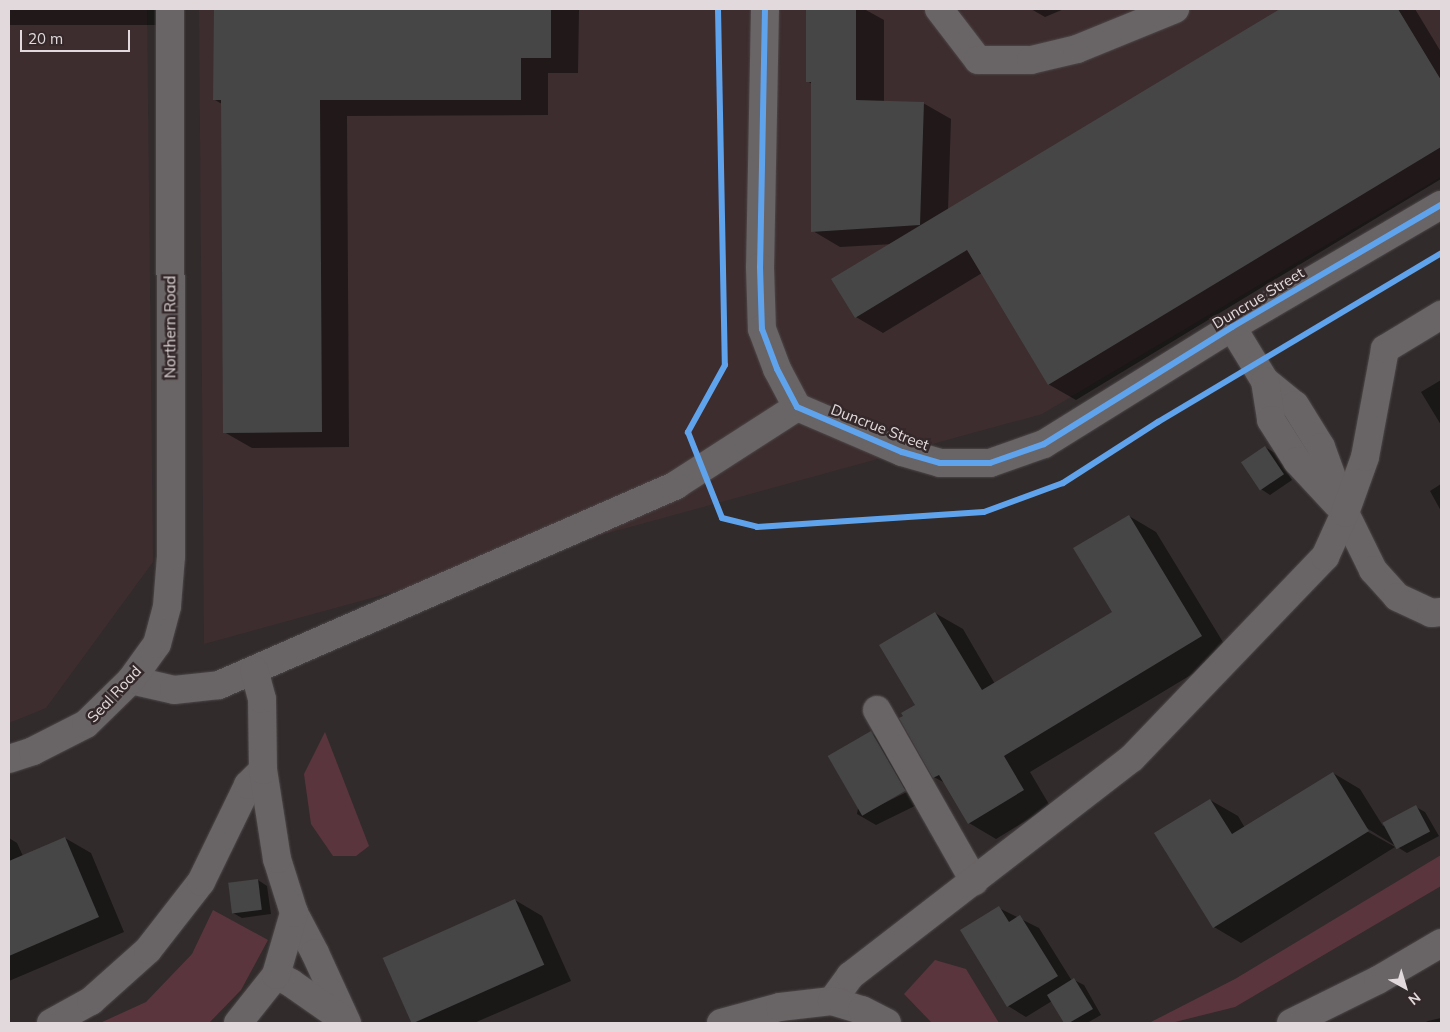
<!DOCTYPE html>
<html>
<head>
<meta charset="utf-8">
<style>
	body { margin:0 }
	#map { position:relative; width:1450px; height:1032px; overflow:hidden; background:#312b2c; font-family:Mulish,sans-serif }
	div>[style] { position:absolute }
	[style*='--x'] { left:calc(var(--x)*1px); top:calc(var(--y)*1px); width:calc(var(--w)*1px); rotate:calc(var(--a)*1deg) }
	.built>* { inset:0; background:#3d2d2f }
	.green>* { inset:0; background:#5b353d }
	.shadow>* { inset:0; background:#0007; transform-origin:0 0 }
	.building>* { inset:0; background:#464646; transform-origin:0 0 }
	.roads { filter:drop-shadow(0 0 1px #4d4748) drop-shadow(0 0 1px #4d4748) }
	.minor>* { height:28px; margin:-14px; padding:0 14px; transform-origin:14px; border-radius:14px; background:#696465 }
	.cycleway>* { height:6px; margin:-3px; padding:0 3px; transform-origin:3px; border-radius:3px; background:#60a3ed }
	span { translate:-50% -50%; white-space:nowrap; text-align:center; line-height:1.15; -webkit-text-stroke:5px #34282a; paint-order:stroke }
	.street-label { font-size:15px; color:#e1d9db }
	.frame { position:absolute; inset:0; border:10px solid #e1d9db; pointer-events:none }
	.north { position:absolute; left:1380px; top:962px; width:50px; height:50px; -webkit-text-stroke:4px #34282a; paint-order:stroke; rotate:141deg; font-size:14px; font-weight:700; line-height:20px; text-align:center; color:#e1d9db }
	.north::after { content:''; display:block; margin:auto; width:18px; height:22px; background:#e1d9db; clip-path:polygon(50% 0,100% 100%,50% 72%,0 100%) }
	.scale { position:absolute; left:20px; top:30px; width:110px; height:22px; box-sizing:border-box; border:2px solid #e1d9db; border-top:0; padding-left:6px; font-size:15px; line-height:18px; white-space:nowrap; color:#e1d9db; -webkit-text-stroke:4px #34282a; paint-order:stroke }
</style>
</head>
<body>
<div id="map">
	<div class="built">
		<div style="clip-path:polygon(9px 9px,147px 9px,153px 562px,46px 708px,9px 723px)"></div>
		<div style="clip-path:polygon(199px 9px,1441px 9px,1441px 177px,1042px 414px,204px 644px)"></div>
	</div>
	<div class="green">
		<div style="clip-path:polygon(325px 732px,369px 846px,356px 856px,333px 856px,311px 824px,304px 774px)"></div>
		<div style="clip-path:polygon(1441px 855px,1441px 886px,1235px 1007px,1171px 1023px,1149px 1023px,1235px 979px)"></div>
		<div style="clip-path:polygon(213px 910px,268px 940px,241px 990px,209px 1023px,100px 1023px,146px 1002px,192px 954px)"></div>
		<div style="clip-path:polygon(935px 960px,966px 969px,999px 1023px,932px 1023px,904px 994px)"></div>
	</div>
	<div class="shadow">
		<div style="left:9px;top:9px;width:151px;height:16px"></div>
		<div style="clip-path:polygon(215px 9px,579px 9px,578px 73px,548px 73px,548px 115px,347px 116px,349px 447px,252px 448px,224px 432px,222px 104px,215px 100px)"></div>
		<div style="clip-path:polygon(808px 9px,864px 9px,884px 20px,884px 102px,923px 103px,951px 119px,948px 210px,1282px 9px,1415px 9px,1441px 52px,1441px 179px,1076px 400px,1048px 384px,982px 273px,883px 333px,856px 317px,893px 244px,840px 247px,813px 231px,812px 84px,807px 81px)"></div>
		<div style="clip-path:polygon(1031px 9px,1064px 9px,1045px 17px)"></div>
		<div style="clip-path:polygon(1441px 380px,1441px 425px,1421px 392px)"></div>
		<div style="clip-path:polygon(1265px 447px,1275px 453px,1292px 480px,1270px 495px,1261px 489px)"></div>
		<div style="clip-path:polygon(1441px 484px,1441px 511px,1430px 491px)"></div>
		<div style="clip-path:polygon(1129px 516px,1156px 532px,1229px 652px,1030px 772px,1050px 806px,996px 839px,969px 823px,945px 783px,934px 777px,916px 705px,935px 613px,963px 629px,995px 684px,1113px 612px)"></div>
		<div style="clip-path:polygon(evenodd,871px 733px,890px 744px,923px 802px,876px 825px,857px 814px,871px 733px,910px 787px,911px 790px,866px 812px,866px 809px,910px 787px)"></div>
		<div style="clip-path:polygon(1333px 773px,1360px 789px,1383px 826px,1416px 807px,1425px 812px,1439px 836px,1407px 853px,1365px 827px,1363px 829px,1395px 847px,1241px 943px,1214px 927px,1210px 800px,1238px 816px,1245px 828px)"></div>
		<div style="clip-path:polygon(9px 838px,17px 843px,23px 856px,65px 838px,91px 853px,124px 932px,9px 981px)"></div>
		<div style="clip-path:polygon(258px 880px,267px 886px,271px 914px,242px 918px,233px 913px,229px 884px)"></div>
		<div style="clip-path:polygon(515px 900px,542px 916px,571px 981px,474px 1023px,412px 1023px,383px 959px)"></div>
		<div style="clip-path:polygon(999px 908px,1039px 928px,1072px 981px,1074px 980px,1084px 985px,1101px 1015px,1087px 1023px,1065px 1023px,1052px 1001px,1026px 1017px,1008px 1006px)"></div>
		<div style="clip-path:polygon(1441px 1018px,1441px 1023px,1424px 1023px,1428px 1021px)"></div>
	</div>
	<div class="building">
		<div style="clip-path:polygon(214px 9px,551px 9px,551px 58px,521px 58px,521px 100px,320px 100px,322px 432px,223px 433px,221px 100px,213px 100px)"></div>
		<div style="clip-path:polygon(806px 9px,856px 9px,856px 100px,924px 102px,920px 225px,811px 232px,811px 82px,806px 82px)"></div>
		<div style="clip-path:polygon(1280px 9px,1398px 9px,1441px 80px,1441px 147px,1048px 385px,967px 250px,855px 318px,831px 279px)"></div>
		<div style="left:1265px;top:446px;width:34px;height:29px;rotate:56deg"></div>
		<div style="clip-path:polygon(1129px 515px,1202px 636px,1004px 756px,1024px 790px,968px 824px,939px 775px,933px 778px,899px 718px,903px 716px,901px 713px,915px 705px,879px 645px,935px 612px,982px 690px,1112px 612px,1073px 548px)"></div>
		<div style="left:871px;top:731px;width:69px;height:50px;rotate:60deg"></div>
		<div style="clip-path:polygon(1333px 772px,1369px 831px,1213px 928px,1154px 833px,1210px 799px,1232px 834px)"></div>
		<div style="left:1416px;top:805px;width:30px;height:38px;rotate:62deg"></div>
		<div style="clip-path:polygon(65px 837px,99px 917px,9px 956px,9px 861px)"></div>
		<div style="left:258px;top:879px;width:31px;height:30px;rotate:83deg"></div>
		<div style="left:515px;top:899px;width:72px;height:145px;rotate:66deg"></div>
		<div style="clip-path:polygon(999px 906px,1009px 922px,1020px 915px,1058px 976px,1007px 1007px,960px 930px)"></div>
		<div style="clip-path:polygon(1074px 978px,1093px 1009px,1069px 1023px,1064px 1023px,1047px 995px)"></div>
	</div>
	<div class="roads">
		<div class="minor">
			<div style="--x:765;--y:9;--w:258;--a:91.1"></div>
			<div style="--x:760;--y:267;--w:62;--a:88.2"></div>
			<div style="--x:762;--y:329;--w:43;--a:69.4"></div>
			<div style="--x:777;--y:369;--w:43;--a:62.2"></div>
			<div style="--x:797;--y:407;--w:114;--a:23.2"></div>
			<div style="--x:902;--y:452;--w:40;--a:16"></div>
			<div style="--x:940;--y:463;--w:50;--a:0"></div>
			<div style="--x:990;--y:463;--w:57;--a:-19.4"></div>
			<div style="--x:1044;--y:444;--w:221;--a:-31.9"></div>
			<div style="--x:1232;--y:327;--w:242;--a:-30.3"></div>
			<div style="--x:939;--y:9;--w:64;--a:52.6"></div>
			<div style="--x:978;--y:60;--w:53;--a:0"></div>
			<div style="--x:1031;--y:60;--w:47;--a:-13.4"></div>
			<div style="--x:1077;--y:49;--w:106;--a:-22.2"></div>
			<div style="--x:1232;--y:327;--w:63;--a:58.6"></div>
			<div style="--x:1265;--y:381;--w:38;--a:39"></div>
			<div style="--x:1295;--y:405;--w:49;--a:58.2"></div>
			<div style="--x:1321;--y:447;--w:70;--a:70"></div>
			<div style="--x:1345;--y:513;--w:64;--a:63.8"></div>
			<div style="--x:1373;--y:570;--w:36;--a:48"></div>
			<div style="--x:1397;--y:597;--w:38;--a:25"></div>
			<div style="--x:1431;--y:613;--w:10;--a:-6"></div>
			<div style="--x:1265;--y:381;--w:39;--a:81"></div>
			<div style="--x:1271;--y:420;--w:49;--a:57.6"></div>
			<div style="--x:1297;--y:461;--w:59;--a:47.1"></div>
			<div style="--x:131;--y:680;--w:44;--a:13.1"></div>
			<div style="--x:174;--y:690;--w:45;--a:-6.3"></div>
			<div style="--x:219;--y:685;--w:499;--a:-23.6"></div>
			<div style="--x:676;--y:485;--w:144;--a:-32.8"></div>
			<div style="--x:877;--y:710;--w:197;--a:60.4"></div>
			<div style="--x:9;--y:759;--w:25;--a:-18"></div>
			<div style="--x:33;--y:751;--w:59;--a:-27"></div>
			<div style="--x:86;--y:724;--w:63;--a:-44.4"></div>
			<div style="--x:131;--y:680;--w:44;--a:-54.2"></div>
			<div style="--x:157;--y:644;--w:39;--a:-75"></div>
			<div style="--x:167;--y:606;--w:50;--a:-85.4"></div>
			<div style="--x:171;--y:556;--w:547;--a:-90.1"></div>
			<div style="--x:294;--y:913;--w:45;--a:62.3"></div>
			<div style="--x:315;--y:953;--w:77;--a:65.4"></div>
			<div style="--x:276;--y:975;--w:17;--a:28"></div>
			<div style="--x:291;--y:983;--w:65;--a:34.9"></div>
			<div style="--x:832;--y:1001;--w:31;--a:-54"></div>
			<div style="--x:850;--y:976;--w:356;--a:-37.7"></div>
			<div style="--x:1132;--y:758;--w:279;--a:-46.2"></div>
			<div style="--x:1325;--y:557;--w:48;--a:-65.6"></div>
			<div style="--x:1345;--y:513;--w:59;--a:-70.3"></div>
			<div style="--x:1365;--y:457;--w:110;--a:-79.5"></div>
			<div style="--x:1385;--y:349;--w:66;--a:-31.3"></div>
			<div style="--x:51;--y:1023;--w:46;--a:-28.8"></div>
			<div style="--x:91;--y:1001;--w:76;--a:-41.8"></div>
			<div style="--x:148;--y:950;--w:86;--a:-52.1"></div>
			<div style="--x:201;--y:882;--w:108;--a:-64.1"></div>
			<div style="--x:248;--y:785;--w:21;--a:-45"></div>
			<div style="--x:238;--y:1023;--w:61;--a:-51.6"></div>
			<div style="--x:276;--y:975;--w:65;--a:-73.8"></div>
			<div style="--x:294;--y:913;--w:57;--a:-107.5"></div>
			<div style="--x:277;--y:859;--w:90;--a:-98.9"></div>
			<div style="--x:263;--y:770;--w:71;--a:-90.8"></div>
			<div style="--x:262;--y:699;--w:30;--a:-105"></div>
			<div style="--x:721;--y:1023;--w:61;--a:-15.2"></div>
			<div style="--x:780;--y:1007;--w:52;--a:-6.6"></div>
			<div style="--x:832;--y:1001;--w:31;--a:17"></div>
			<div style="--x:862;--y:1010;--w:28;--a:27"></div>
			<div style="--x:1291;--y:1023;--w:97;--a:-26.3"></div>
			<div style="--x:1378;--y:980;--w:73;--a:-30.4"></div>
		</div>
	</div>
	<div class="cycleway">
		<div style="--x:718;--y:9;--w:356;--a:88.9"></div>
		<div style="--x:725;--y:365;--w:77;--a:118.9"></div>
		<div style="--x:688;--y:432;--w:92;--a:68.4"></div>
		<div style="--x:722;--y:518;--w:36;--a:14"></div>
		<div style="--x:757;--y:527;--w:227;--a:-3.8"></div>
		<div style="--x:984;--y:512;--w:84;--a:-20.2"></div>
		<div style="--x:1063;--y:483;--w:113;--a:-32.7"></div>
		<div style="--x:1158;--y:422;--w:330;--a:-30.8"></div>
		<div style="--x:765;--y:9;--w:258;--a:91.1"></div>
		<div style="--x:760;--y:267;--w:62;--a:88.2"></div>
		<div style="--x:762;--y:329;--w:43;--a:69.4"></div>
		<div style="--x:777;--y:369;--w:43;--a:62.2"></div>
		<div style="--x:797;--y:407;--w:114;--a:23.2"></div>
		<div style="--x:902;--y:452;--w:40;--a:16"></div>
		<div style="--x:940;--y:463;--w:50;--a:0"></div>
		<div style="--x:990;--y:463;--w:57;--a:-19.4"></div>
		<div style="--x:1044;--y:444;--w:221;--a:-31.9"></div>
		<div style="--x:1232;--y:327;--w:242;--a:-30.3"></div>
	</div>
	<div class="street-label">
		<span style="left:1258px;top:298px;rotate:-31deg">Duncrue Street</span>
		<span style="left:170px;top:327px;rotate:-90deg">Northern Road</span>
		<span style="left:880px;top:427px;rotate:21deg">Duncrue Street</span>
		<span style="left:114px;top:694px;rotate:-47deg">Seal Road</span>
	</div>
	<div class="frame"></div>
	<div class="north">N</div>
	<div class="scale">20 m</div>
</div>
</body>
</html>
